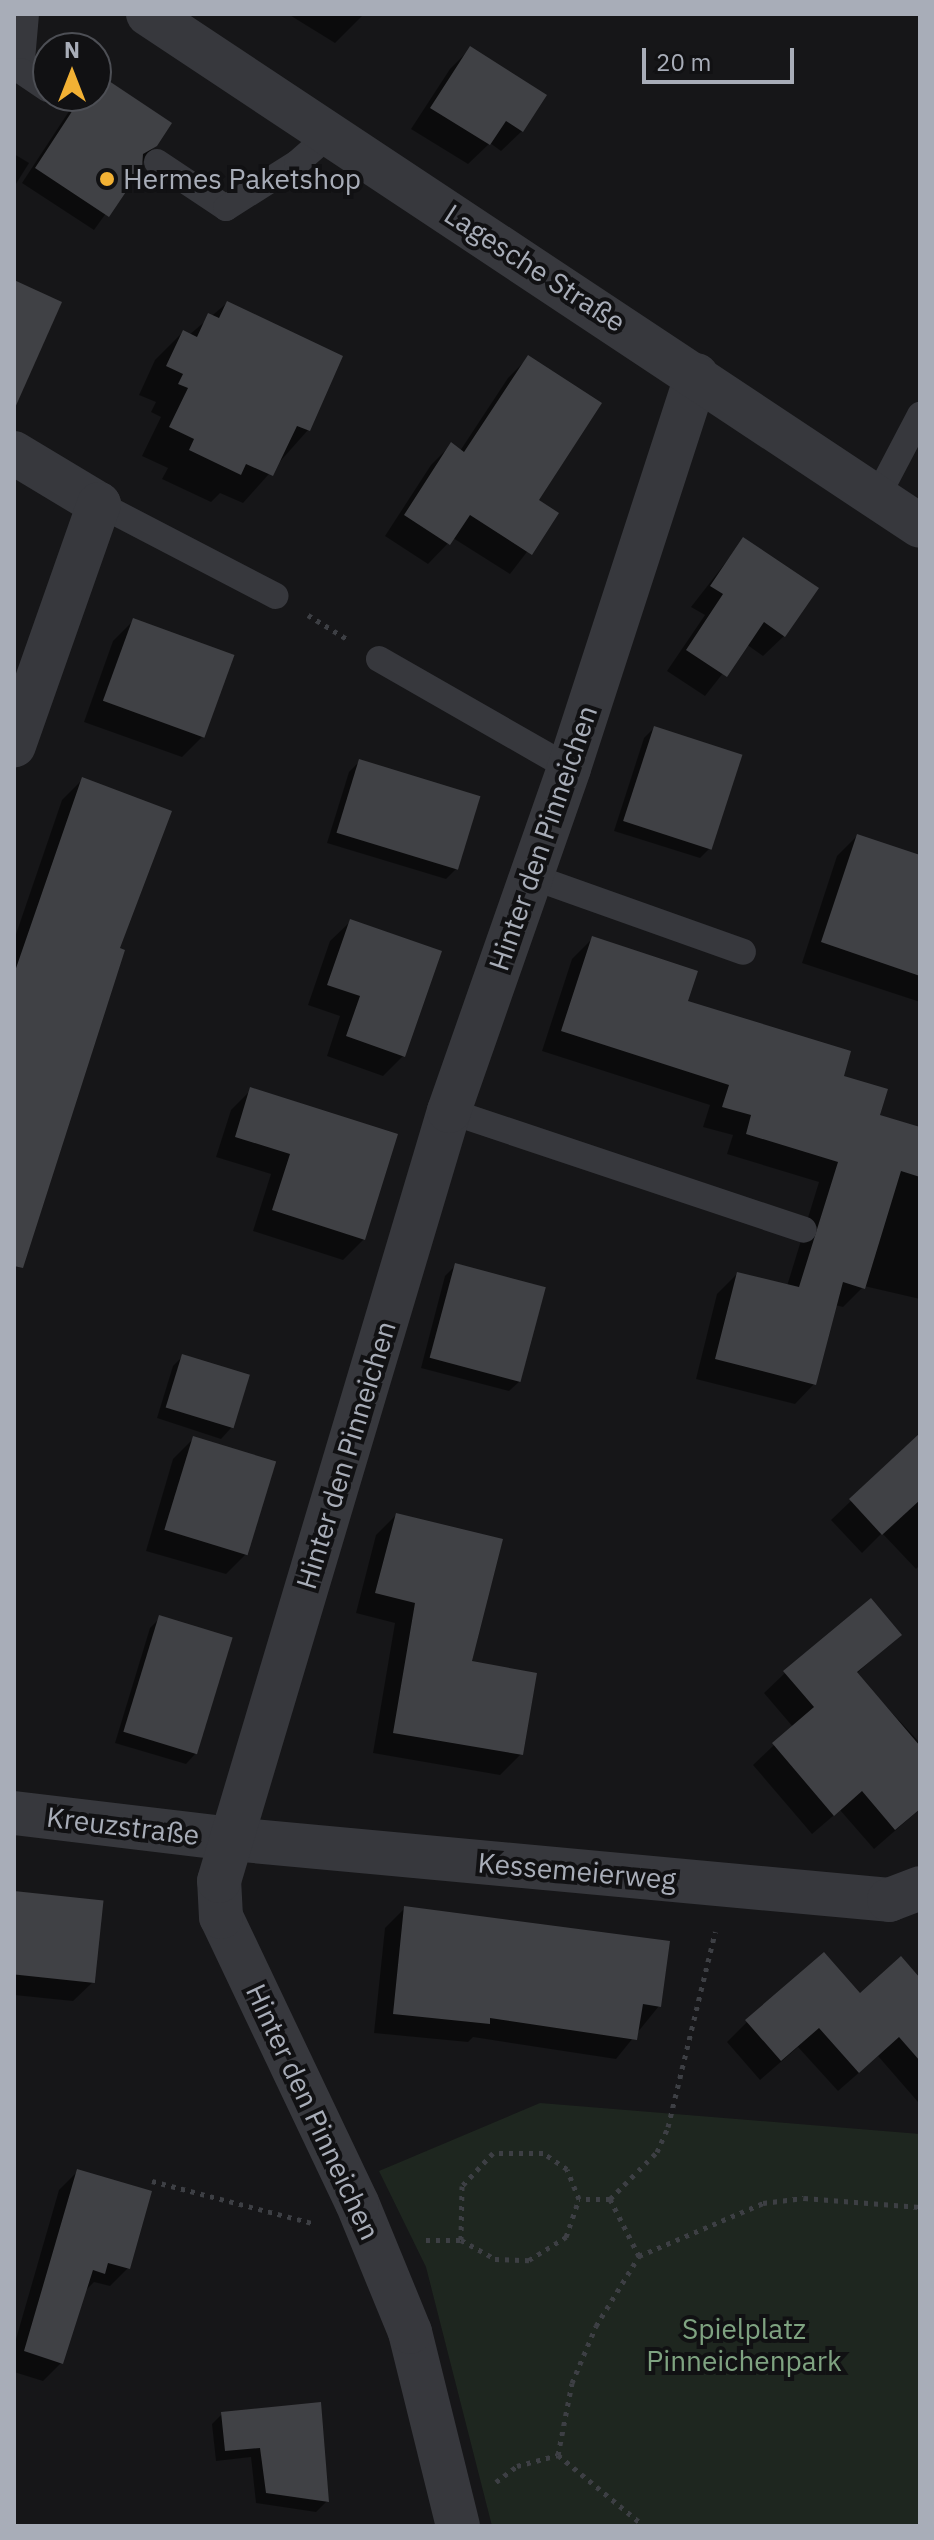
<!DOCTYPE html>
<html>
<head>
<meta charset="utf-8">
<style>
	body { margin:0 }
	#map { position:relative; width:934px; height:2540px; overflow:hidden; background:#161618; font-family:"IBM Plex Sans",sans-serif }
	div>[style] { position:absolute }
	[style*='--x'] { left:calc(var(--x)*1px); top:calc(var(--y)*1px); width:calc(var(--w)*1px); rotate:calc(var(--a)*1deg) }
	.green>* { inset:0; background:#1e261f }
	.shadow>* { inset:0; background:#0007 }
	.building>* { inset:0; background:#404145; transform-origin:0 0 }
	.path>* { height:5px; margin-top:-2.5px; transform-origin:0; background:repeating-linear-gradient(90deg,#3d3f44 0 4px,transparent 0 10px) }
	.service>* { height:26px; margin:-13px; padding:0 13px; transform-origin:13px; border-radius:13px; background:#37383d }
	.minor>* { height:44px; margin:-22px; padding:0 22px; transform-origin:22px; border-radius:22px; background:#37383d }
	.tertiary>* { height:44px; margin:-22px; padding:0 22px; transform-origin:22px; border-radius:22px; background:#37383d }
	.dots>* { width:22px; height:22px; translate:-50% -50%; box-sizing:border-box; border:4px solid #111113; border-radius:50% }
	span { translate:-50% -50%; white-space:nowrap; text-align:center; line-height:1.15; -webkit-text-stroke:8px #111113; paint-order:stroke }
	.poi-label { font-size:28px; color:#a8adb8 }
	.left { translate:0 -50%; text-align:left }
	.street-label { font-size:28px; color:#a8adb8 }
	.park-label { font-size:28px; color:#7fa381 }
	.frame { position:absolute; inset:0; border:16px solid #a8adb8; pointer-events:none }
	.north { position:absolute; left:32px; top:32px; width:80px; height:80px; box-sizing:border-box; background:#111113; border:2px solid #4d4f55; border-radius:50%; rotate:0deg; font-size:22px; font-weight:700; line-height:32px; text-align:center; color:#a8adb8 }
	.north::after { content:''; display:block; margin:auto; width:28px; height:36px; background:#f2b134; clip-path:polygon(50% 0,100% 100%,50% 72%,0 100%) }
	.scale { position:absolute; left:642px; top:48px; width:152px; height:36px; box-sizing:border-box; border:4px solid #a8adb8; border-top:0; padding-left:10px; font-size:24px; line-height:28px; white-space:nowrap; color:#a8adb8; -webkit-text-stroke:6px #111113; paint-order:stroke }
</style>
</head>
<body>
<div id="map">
	<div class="green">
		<div style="clip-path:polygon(540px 2103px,920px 2134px,920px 2526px,492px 2526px,426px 2267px,379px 2171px)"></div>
	</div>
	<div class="shadow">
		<div style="clip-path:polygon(288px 14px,364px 14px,335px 43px)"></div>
		<div style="clip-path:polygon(470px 49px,522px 131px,501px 151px,490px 143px,468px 164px,411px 129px,450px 69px)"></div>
		<div style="clip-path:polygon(98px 76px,155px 145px,94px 230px,22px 183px,79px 96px,96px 96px)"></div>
		<div style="clip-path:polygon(14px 154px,29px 163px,14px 187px)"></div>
		<div style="clip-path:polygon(227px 303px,340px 357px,308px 430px,243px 503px,220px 493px,211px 502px,162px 479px,168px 468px,142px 456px,161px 417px,151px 412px,156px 402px,139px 395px,155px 360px,183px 332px,189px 335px)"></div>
		<div style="clip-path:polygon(528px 358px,536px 501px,556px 514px,510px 574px,453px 538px,428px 564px,385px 536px,431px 465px,451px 445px,460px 451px,508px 378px)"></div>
		<div style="clip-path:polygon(744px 539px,784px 636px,763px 656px,746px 644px,705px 696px,667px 671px,705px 615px,691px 607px)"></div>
		<div style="clip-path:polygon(134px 620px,202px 737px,182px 757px,84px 722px,113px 641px)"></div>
		<div style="clip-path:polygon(654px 728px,710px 848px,700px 858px,614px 831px,644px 738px)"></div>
		<div style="clip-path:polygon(360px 761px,456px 869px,446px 879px,327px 843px,349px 772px)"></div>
		<div style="clip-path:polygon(83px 779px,118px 949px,14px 1226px,14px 940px,62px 800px)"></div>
		<div style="clip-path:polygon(857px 836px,920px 857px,920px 1002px,802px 963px,837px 856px)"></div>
		<div style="clip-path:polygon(351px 921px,403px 1056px,383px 1076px,327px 1056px,340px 1016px,308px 1005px,330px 941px)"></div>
		<div style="clip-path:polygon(592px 939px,686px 1002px,841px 1078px,877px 1117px,920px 1129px,920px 1299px,864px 1286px,843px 1307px,835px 1305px,814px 1384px,795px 1404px,696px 1379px,717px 1294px,737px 1274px,787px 1286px,819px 1182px,727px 1154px,733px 1135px,703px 1127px,710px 1105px,542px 1051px,572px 959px)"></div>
		<div style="clip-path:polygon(251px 1090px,364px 1239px,343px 1260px,253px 1231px,271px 1174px,216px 1157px,231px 1110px)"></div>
		<div style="clip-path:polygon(456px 1265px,520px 1381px,509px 1391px,421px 1368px,445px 1276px)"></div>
		<div style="clip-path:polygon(183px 1356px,247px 1376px,231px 1428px,221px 1439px,157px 1418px,173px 1366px)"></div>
		<div style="clip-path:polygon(920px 1435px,920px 1565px,916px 1569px,882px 1533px,862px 1553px,831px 1520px)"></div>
		<div style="clip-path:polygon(194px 1438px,247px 1553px,226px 1574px,146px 1551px,173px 1459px)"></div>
		<div style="clip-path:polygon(396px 1515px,521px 1754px,500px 1775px,373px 1753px,395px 1623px,356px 1613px,376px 1535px)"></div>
		<div style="clip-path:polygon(160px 1618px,196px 1753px,186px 1764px,115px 1743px,150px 1628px)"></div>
		<div style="clip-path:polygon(899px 1635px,856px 1674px,920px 1743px,920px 1809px,874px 1849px,840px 1810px,812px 1834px,753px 1765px,793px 1727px,764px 1693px,785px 1673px)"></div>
		<div style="clip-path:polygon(14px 1893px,94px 1981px,73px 2001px,14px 1995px)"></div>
		<div style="clip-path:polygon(404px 1909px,659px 2006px,616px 2059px,473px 2037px,468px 2042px,374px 2033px,385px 1928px)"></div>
		<div style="clip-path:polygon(920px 1981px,918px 2102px,878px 2056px,838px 2091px,798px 2047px,760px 2080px,727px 2042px,747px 2022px)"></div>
		<div style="clip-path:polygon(77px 2172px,128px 2268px,110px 2286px,94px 2282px,85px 2291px,61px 2363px,43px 2381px,14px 2372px,14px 2346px,59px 2190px)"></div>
		<div style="clip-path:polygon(222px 2414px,327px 2501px,316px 2512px,256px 2503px,251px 2457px,216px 2461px,212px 2424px)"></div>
	</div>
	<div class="building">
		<div style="clip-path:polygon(470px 46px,547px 95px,523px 132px,506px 121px,490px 145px,430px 108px)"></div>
		<div style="clip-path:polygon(97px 73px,172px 123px,157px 146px,143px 154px,142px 168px,109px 217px,35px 168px,82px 96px,96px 96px)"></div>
		<div style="clip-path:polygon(14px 280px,62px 302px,14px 410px)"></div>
		<div style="clip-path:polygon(227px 301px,343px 356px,310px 431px,297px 426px,273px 476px,246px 464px,241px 475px,189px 450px,194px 439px,169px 427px,188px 388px,178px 384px,183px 374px,166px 366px,183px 330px,197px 337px,208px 313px,219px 318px)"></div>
		<div style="clip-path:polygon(528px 355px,602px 403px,539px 500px,559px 513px,532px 555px,470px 515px,450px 545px,404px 515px,451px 442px,464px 452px)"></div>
		<div style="clip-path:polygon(743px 537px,819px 588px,785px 637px,764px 622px,727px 677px,686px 650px,723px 594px,710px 586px)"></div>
		<div style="left:133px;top:618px;width:108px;height:88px;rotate:20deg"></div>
		<div style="left:654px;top:726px;width:93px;height:100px;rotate:18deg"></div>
		<div style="left:359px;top:759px;width:127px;height:77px;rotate:17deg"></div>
		<div style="clip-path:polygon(82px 777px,172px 811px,120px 948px,125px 950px,23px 1268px,14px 1266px,14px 974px)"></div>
		<div style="clip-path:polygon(857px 834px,920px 855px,920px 976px,821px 942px)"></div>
		<div style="clip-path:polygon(350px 919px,442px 951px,405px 1057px,346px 1036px,360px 996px,327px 985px)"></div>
		<div style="clip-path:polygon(592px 936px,698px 971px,688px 1001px,851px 1051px,844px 1076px,888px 1089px,880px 1115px,920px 1127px,920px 1177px,901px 1171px,865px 1289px,843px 1282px,816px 1385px,715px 1359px,737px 1272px,799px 1287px,838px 1162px,746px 1134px,751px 1115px,722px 1107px,729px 1085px,561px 1031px)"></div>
		<div style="clip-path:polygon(250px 1087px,398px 1134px,365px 1240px,272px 1210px,290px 1154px,235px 1137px)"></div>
		<div style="left:455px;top:1263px;width:94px;height:98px;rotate:15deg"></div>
		<div style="left:182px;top:1354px;width:71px;height:56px;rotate:17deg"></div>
		<div style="clip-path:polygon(920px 1433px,920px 1500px,882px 1535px,849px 1499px)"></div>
		<div style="left:193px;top:1436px;width:87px;height:98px;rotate:17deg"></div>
		<div style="clip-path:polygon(396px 1513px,503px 1539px,472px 1661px,537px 1673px,523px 1755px,393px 1733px,415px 1603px,375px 1593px)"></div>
		<div style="clip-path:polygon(871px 1598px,902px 1635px,857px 1672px,920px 1746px,920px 1809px,895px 1830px,862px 1791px,834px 1816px,772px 1743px,814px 1707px,783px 1671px)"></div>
		<div style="left:159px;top:1615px;width:77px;height:122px;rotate:17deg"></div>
		<div style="left:14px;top:1891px;width:90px;height:83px;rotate:6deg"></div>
		<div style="clip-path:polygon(404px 1906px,670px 1941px,661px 2007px,643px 2004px,637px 2040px,490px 2018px,490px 2024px,393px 2014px)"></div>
		<div style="clip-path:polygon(824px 1952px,860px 1993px,901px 1956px,920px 1978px,920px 2061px,899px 2037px,859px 2073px,819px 2028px,781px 2061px,745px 2020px)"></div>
		<div style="clip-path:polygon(77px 2169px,152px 2191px,130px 2269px,108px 2263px,105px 2274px,93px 2270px,63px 2364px,24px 2351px)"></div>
		<div style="clip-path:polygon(321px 2402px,329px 2502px,266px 2493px,260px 2448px,225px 2451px,221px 2412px)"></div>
	</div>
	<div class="path">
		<div style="--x:308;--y:615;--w:46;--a:31.6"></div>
		<div style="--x:152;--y:2181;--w:165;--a:14.7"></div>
		<div style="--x:610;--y:2199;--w:66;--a:-45"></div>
		<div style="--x:657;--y:2152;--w:27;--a:-66"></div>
		<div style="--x:668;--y:2127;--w:201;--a:-76.4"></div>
		<div style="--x:426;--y:2240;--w:35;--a:0"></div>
		<div style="--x:639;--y:2256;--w:135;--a:-23.1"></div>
		<div style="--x:763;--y:2203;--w:41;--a:-7"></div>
		<div style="--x:804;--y:2198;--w:116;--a:4.4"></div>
		<div style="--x:558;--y:2455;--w:73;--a:-79"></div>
		<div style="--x:572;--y:2383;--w:62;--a:-67.2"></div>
		<div style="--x:596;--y:2326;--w:82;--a:-58.4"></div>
		<div style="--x:639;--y:2256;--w:64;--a:-117"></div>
		<div style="--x:610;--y:2199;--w:31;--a:180"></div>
		<div style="--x:579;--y:2199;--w:32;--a:-112"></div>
		<div style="--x:567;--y:2169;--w:29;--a:-146"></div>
		<div style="--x:543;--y:2153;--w:50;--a:180"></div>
		<div style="--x:493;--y:2153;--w:45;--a:133.2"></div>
		<div style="--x:462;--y:2186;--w:54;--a:91.1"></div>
		<div style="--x:461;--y:2240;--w:39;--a:29"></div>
		<div style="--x:495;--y:2259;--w:34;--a:2"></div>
		<div style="--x:529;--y:2260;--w:44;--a:-31.9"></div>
		<div style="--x:566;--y:2237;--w:40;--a:-71.1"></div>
		<div style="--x:496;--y:2482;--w:26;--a:-37"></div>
		<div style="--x:517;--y:2466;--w:42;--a:-15"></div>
		<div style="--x:558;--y:2455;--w:112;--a:39.5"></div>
	</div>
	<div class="service">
		<div style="--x:26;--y:14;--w:57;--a:95"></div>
		<div style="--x:21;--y:71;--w:32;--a:34"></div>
		<div style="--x:157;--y:162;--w:83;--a:33.7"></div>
		<div style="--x:226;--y:208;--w:84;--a:-32.4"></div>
		<div style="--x:297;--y:163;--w:44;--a:-41.3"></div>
		<div style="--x:877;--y:497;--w:93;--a:-62.3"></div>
		<div style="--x:99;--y:504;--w:199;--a:27.5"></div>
		<div style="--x:379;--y:659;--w:219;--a:29.8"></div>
		<div style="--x:530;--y:876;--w:226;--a:19.6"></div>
		<div style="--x:449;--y:1111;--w:374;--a:18.5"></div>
	</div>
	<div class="minor">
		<div style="--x:14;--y:453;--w:99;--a:31"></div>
		<div style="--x:99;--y:504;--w:256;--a:109.4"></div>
		<div style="--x:14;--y:1813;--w:220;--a:6.8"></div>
		<div style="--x:232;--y:1839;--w:660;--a:5.3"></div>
		<div style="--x:889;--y:1900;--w:33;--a:-21"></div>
		<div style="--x:458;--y:2526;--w:200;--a:-103.9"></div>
		<div style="--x:410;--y:2332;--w:139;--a:-112.3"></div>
		<div style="--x:357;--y:2203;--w:317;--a:-115.4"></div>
		<div style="--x:221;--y:1917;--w:36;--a:-93"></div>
		<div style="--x:219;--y:1881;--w:804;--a:-73.37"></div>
		<div style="--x:449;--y:1111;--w:363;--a:-70.7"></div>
		<div style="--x:569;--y:768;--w:413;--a:-72"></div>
	</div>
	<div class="tertiary">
		<div style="--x:148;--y:14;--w:926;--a:33.55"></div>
	</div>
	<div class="dots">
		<div style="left:107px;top:179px;background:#f2b134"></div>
	</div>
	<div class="poi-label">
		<span class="left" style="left:123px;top:179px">Hermes Paketshop</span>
	</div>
	<div class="street-label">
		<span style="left:535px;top:268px;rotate:33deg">Lagesche Straße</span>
		<span style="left:543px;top:838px;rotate:-71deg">Hinter den Pinneichen</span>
		<span style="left:346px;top:1455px;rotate:-73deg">Hinter den Pinneichen</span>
		<span style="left:123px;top:1826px;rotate:7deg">Kreuzstraße</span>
		<span style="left:577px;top:1871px;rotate:5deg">Kessemeierweg</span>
		<span style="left:313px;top:2112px;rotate:65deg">Hinter den Pinneichen</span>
	</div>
	<div class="park-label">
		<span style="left:744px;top:2345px">Spielplatz<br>Pinneichenpark</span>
	</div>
	<div class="frame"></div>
	<div class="north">N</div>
	<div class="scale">20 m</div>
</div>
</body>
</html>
